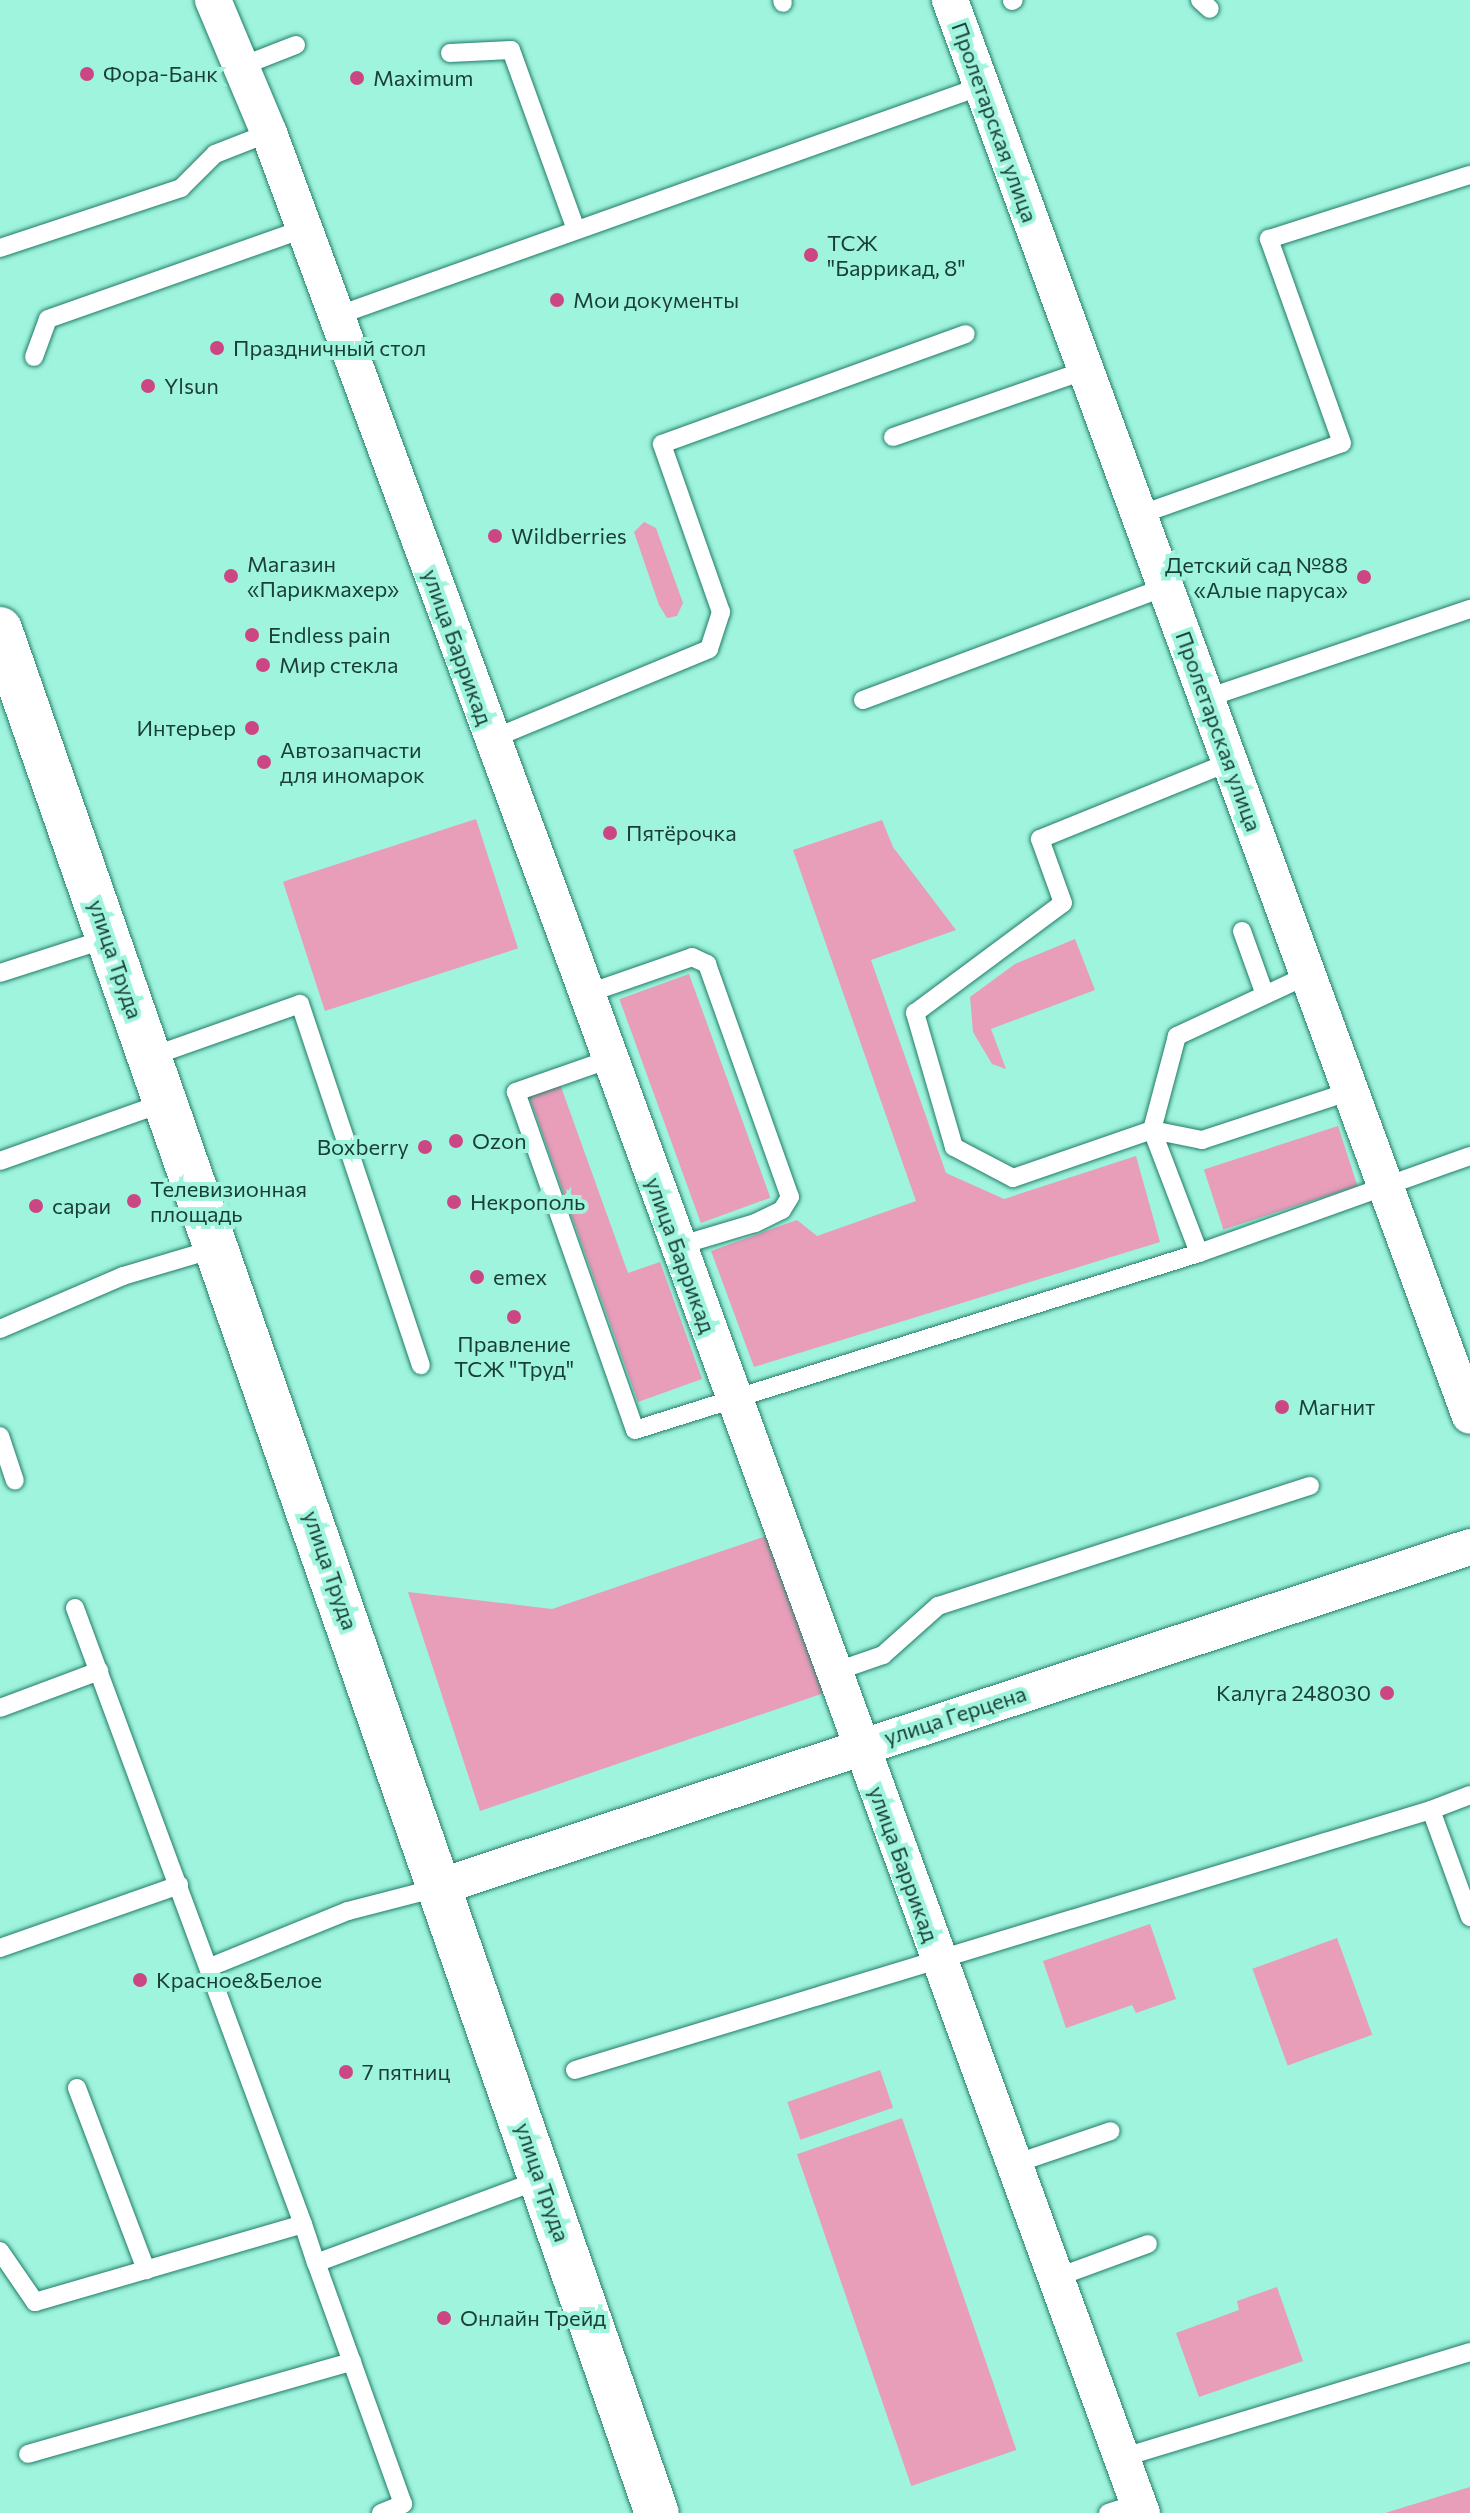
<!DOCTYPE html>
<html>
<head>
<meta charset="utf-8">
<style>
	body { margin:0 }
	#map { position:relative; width:1470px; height:2513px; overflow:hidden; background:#9ff4dd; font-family:Commissioner,sans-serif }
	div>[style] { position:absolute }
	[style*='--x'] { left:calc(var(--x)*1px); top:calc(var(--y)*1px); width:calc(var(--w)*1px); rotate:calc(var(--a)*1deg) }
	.green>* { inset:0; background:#e89db9; transform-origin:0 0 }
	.roads { filter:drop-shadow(0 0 2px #217c69) drop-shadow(0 0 2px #217c69) }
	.lane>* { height:18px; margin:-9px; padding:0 9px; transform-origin:9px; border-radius:9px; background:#fff }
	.street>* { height:36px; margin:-18px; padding:0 18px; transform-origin:18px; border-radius:18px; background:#fff }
	.secondary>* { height:44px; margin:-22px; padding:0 22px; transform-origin:22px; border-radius:22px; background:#fff }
	.dots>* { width:22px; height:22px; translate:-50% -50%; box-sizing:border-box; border:4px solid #9ff4dd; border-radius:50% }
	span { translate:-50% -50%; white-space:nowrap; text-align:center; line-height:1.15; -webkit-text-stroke:8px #9ff4dd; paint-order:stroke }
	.poi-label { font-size:22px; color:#1a3e35 }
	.left { translate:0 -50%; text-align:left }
	.right { translate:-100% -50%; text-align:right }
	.street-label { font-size:22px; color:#1a3e35 }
</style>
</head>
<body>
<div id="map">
	<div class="green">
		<div style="clip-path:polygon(644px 522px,656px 528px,683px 603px,677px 616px,667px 618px,659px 605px,634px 532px)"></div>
		<div style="left:476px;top:819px;width:136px;height:203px;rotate:72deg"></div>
		<div style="clip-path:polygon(882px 820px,893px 847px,956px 930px,871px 960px,946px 1173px,1004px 1199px,1136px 1156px,1160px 1242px,754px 1367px,711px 1251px,797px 1220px,817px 1236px,916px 1201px,793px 850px)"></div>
		<div style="clip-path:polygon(1075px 939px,1095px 990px,991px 1029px,1006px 1069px,992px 1064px,973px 1032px,970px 997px,1015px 964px)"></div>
		<div style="left:689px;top:974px;width:238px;height:74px;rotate:70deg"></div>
		<div style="clip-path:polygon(560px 1084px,628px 1273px,660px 1262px,702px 1379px,638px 1402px,529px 1096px)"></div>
		<div style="left:1338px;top:1126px;width:63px;height:141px;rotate:72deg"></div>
		<div style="clip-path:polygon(769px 1535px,824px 1693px,480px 1811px,408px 1592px,552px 1609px)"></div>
		<div style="clip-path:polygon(1150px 1924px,1176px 1999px,1136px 2013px,1132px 2005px,1066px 2028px,1043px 1961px)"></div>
		<div style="left:1337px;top:1938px;width:103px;height:90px;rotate:70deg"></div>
		<div style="left:880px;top:2070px;width:40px;height:98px;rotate:71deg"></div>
		<div style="left:902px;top:2118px;width:351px;height:111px;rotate:71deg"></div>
		<div style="clip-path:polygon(1277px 2287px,1303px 2361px,1199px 2397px,1176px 2333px,1239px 2310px,1237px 2301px)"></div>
		<div style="clip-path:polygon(1470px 2487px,1470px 2513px,1385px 2513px)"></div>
	</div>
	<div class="roads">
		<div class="lane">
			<div style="--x:782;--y:0;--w:3;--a:72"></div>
			<div style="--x:1200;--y:0;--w:13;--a:42"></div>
			<div style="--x:1012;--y:1;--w:2;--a:-27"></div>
			<div style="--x:450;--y:53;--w:61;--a:-2.8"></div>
			<div style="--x:511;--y:50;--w:191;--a:70.1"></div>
			<div style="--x:242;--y:66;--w:58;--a:-21.3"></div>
			<div style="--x:0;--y:248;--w:191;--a:-18.3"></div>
			<div style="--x:181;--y:188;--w:48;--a:-45"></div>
			<div style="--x:215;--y:154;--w:58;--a:-21.3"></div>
			<div style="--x:336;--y:316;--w:686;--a:-19.6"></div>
			<div style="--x:34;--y:357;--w:40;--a:-69.8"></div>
			<div style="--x:48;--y:319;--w:270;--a:-19.4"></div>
			<div style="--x:893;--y:437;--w:204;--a:-19.1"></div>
			<div style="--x:1139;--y:515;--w:215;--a:-19.5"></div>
			<div style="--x:1342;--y:443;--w:217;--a:-109.7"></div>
			<div style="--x:1269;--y:239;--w:211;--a:-17.7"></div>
			<div style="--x:1207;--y:698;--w:278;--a:-18.7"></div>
			<div style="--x:863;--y:700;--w:323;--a:-20.5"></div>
			<div style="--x:492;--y:739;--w:235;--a:-22.5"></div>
			<div style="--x:709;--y:649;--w:39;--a:-72"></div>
			<div style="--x:721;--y:612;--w:178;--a:-109.4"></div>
			<div style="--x:662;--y:444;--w:323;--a:-19.9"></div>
			<div style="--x:1242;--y:931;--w:65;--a:70.2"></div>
			<div style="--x:0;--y:973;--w:114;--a:-17.8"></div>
			<div style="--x:1308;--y:975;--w:145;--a:155"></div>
			<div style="--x:1177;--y:1036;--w:97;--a:104.9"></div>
			<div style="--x:1152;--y:1130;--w:51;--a:11.3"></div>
			<div style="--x:1202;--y:1140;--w:157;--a:-18.2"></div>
			<div style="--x:586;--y:994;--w:112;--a:-19.2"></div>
			<div style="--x:692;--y:957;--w:17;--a:25"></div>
			<div style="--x:707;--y:964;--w:247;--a:70.4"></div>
			<div style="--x:790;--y:1197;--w:15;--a:122"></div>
			<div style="--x:782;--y:1210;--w:30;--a:154"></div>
			<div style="--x:755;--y:1223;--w:80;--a:163.4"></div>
			<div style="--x:150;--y:1057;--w:159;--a:-19.5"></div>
			<div style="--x:300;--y:1004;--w:381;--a:71.5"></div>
			<div style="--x:610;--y:1059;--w:100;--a:160.7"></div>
			<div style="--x:516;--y:1092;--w:358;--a:70.6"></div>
			<div style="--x:635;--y:1430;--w:591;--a:-17.42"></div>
			<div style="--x:1199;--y:1253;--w:288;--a:-19.7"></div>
			<div style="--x:0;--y:1161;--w:176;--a:-19.6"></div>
			<div style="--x:1199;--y:1253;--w:132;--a:-110.9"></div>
			<div style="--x:1152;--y:1130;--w:147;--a:160.9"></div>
			<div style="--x:1013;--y:1178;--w:67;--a:-152.3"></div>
			<div style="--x:954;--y:1147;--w:140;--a:-106.2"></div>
			<div style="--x:915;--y:1013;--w:184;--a:-36.6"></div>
			<div style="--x:1063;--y:903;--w:68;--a:-109.8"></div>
			<div style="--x:1040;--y:839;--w:205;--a:-22.1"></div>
			<div style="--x:0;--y:1329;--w:134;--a:-23.3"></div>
			<div style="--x:123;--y:1276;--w:98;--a:-16.6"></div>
			<div style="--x:0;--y:1436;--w:47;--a:71.6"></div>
			<div style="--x:75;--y:1608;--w:657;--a:69.69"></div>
			<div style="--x:834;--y:1672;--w:52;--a:-19.1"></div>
			<div style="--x:883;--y:1655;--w:74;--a:-41.7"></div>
			<div style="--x:938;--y:1606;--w:391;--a:-17.9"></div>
			<div style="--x:0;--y:1708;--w:106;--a:-20.5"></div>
			<div style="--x:1431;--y:1810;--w:42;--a:-21"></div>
			<div style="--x:0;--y:1948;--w:190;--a:-19.4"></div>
			<div style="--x:210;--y:1967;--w:149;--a:-22.1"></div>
			<div style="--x:348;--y:1911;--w:96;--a:-14.5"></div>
			<div style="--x:575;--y:2070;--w:895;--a:-16.9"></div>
			<div style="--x:1431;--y:1810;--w:114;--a:70"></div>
			<div style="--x:77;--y:2088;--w:195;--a:69.2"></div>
			<div style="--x:1014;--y:2164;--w:102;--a:-18.8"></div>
			<div style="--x:0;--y:2251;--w:62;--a:55.5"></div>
			<div style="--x:35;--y:2302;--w:279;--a:-16.2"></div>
			<div style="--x:303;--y:2224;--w:41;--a:71.6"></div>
			<div style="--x:1055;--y:2278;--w:99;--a:-20.1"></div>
			<div style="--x:28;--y:2454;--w:337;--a:-15.9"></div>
			<div style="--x:1121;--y:2458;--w:365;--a:-16.9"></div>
			<div style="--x:381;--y:2513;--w:24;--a:-22"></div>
			<div style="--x:403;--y:2504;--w:256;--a:-109.8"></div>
			<div style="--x:316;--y:2263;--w:241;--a:-20.4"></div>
			<div style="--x:1108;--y:2513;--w:32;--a:-18"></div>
		</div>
		<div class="street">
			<div style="--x:213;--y:0;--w:144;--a:67.2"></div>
			<div style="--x:269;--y:133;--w:856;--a:69.7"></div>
			<div style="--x:566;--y:936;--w:1679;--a:69.94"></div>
			<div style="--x:950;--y:0;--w:1508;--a:69.84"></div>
			<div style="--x:442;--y:1886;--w:1082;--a:-18.25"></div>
		</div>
		<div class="secondary">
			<div style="--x:0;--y:629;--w:1995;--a:70.78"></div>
		</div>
	</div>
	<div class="dots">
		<div style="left:87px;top:74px;background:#cd4684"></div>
		<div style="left:357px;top:78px;background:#cd4684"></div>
		<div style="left:811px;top:255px;background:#cd4684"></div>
		<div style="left:557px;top:300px;background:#cd4684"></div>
		<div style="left:217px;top:348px;background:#cd4684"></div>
		<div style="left:148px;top:386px;background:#cd4684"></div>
		<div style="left:495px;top:536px;background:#cd4684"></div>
		<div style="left:231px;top:576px;background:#cd4684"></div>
		<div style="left:1364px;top:577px;background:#cd4684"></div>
		<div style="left:252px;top:635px;background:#cd4684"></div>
		<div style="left:263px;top:665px;background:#cd4684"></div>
		<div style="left:252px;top:728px;background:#cd4684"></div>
		<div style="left:264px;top:762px;background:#cd4684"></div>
		<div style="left:610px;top:833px;background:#cd4684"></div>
		<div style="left:456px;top:1141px;background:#cd4684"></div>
		<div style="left:425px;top:1147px;background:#cd4684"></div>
		<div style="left:134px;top:1201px;background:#cd4684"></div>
		<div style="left:454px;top:1202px;background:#cd4684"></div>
		<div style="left:36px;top:1206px;background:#cd4684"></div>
		<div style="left:477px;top:1277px;background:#cd4684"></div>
		<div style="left:514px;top:1317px;background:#cd4684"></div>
		<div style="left:1282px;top:1407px;background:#cd4684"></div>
		<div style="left:1387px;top:1693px;background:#cd4684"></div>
		<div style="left:140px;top:1980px;background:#cd4684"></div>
		<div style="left:346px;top:2072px;background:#cd4684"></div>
		<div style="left:444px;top:2318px;background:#cd4684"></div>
	</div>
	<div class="poi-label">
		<span class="left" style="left:103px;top:74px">Фора-Банк</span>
		<span class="left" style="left:373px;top:78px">Maximum</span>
		<span class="left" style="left:827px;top:255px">ТСЖ<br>"Баррикад, 8"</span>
		<span class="left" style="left:573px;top:300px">Мои документы</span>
		<span class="left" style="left:233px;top:348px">Праздничный стол</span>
		<span class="left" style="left:164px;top:386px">Ylsun</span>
		<span class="left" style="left:511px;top:536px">Wildberries</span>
		<span class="left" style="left:247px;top:576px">Магазин<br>«Парикмахер»</span>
		<span class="right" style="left:1348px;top:577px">Детский сад №88<br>«Алые паруса»</span>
		<span class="left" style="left:268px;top:635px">Endless pain</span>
		<span class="left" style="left:279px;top:665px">Мир стекла</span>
		<span class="right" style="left:236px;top:728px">Интерьер</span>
		<span class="left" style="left:280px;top:762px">Автозапчасти<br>для иномарок</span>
		<span class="left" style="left:626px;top:833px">Пятёрочка</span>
		<span class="left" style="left:472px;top:1141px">Ozon</span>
		<span class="right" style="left:409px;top:1147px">Boxberry</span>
		<span class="left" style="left:150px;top:1201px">Телевизионная<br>площадь</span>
		<span class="left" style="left:470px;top:1202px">Некрополь</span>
		<span class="left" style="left:52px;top:1206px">сараи</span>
		<span class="left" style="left:493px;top:1277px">emex</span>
		<span style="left:514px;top:1356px">Правление<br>ТСЖ "Труд"</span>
		<span class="left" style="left:1298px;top:1407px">Магнит</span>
		<span class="right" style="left:1371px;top:1693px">Калуга 248030</span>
		<span class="left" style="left:156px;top:1980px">Красное&amp;Белое</span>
		<span class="left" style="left:362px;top:2072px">7 пятниц</span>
		<span class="left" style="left:460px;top:2318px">Онлайн Трейд</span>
	</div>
	<div class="street-label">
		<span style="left:995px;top:122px;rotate:70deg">Пролетарская улица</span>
		<span style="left:458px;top:647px;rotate:70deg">улица Баррикад</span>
		<span style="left:1219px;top:731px;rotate:70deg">Пролетарская улица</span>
		<span style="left:116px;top:959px;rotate:71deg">улица Труда</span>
		<span style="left:681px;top:1255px;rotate:70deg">улица Баррикад</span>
		<span style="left:331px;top:1570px;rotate:71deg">улица Труда</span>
		<span style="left:955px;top:1715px;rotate:-18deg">улица Герцена</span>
		<span style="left:904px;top:1864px;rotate:70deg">улица Баррикад</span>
		<span style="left:543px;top:2182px;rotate:71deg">улица Труда</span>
	</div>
</div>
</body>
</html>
